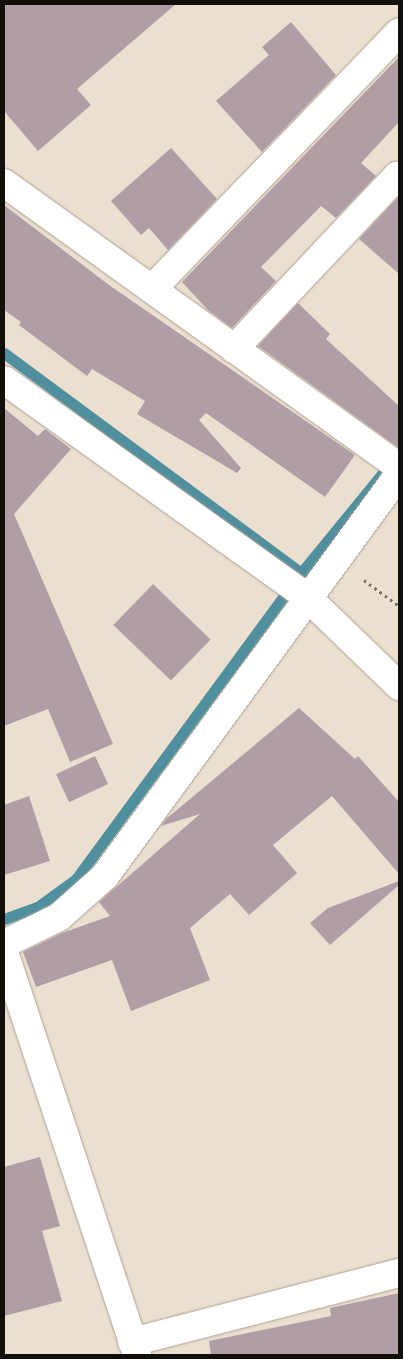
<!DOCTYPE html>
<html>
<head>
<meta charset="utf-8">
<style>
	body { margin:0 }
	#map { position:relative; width:403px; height:1359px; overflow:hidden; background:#ebdfd0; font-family:Ubuntu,sans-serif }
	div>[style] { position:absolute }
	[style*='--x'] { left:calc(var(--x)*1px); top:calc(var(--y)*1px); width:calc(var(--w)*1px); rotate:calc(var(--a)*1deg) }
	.stream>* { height:11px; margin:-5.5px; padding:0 5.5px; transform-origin:5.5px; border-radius:5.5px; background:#4f8f9e }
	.building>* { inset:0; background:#b09ea7; transform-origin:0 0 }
	.path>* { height:3px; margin-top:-1.5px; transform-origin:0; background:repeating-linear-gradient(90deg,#797167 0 2.5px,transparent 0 6.5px) }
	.roads { filter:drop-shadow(0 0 1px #ada193) drop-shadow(0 0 1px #ada193) }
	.street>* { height:28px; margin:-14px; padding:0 14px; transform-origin:14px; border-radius:14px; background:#fff }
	span { translate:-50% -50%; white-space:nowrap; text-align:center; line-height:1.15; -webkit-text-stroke:4px #ebdfd0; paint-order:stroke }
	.frame { position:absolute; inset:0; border:5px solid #120e09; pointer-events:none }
</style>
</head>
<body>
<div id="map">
	<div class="stream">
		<div style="--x:4;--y:353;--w:370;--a:36.5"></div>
		<div style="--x:4;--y:919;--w:37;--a:-20"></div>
		<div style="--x:39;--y:906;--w:46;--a:-36.1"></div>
		<div style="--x:76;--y:879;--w:380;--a:-53.7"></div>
		<div style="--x:301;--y:573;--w:144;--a:-50.7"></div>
	</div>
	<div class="building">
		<div style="clip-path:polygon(4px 4px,176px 4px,77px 89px,91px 105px,38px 151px,4px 111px)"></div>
		<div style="clip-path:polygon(291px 22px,336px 75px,262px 152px,216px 101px,269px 55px,262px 47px)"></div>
		<div style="clip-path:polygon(399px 57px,399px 122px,361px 163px,376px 176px,336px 218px,321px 206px,261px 267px,276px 281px,232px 328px,208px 310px,182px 282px)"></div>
		<div style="clip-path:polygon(171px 148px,217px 199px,168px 250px,149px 228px,141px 235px,111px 201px)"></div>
		<div style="clip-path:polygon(399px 196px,399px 274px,359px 239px)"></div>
		<div style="clip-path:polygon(4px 205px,109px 285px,355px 455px,325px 497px,206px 413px,199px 420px,241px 468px,237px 473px,137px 414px,145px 401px,92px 369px,87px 376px,19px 325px,21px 322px,4px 310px)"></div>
		<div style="clip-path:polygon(298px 303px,330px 334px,326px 339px,399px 406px,399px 448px,258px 346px)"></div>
		<div style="clip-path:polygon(4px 408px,38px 436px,45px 429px,71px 449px,14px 514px,113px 744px,70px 762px,48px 709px,4px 726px)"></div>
		<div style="left:153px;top:584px;width:80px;height:57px;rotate:44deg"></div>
		<div style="clip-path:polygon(299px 708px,355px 759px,358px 756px,399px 802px,399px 874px,332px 796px,273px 845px,297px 873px,249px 915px,230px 894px,190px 928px,210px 980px,131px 1011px,112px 960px,36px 987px,23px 952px,62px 933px,110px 916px,99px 902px,200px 814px,161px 826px,166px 819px)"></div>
		<div style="left:95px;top:756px;width:31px;height:43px;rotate:65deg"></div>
		<div style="clip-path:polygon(29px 796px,50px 861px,4px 875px,4px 805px)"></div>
		<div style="clip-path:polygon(399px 881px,399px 885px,330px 945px,310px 923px,328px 908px)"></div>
		<div style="clip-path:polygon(40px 1157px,60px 1226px,42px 1231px,62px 1301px,4px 1316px,4px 1167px)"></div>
		<div style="clip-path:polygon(399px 1293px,399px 1355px,211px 1355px,209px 1341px,331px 1316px,330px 1308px)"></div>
	</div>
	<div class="path">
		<div style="--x:364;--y:580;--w:44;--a:36.6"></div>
	</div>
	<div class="roads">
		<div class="street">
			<div style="--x:4;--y:183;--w:486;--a:35.7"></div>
			<div style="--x:152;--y:289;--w:356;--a:-46.1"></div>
			<div style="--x:234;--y:349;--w:238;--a:-46.7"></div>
			<div style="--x:397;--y:176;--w:2;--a:27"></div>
			<div style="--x:4;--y:380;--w:374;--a:35.6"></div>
			<div style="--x:308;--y:598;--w:127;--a:44"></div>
			<div style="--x:4;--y:944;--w:61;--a:-26.1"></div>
			<div style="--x:59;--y:917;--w:62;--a:-41.7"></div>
			<div style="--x:105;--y:876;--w:498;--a:-53.8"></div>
			<div style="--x:4;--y:952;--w:424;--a:71.7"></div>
			<div style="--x:132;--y:1342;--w:276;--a:-14.5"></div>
		</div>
	</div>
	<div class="frame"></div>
</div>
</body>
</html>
